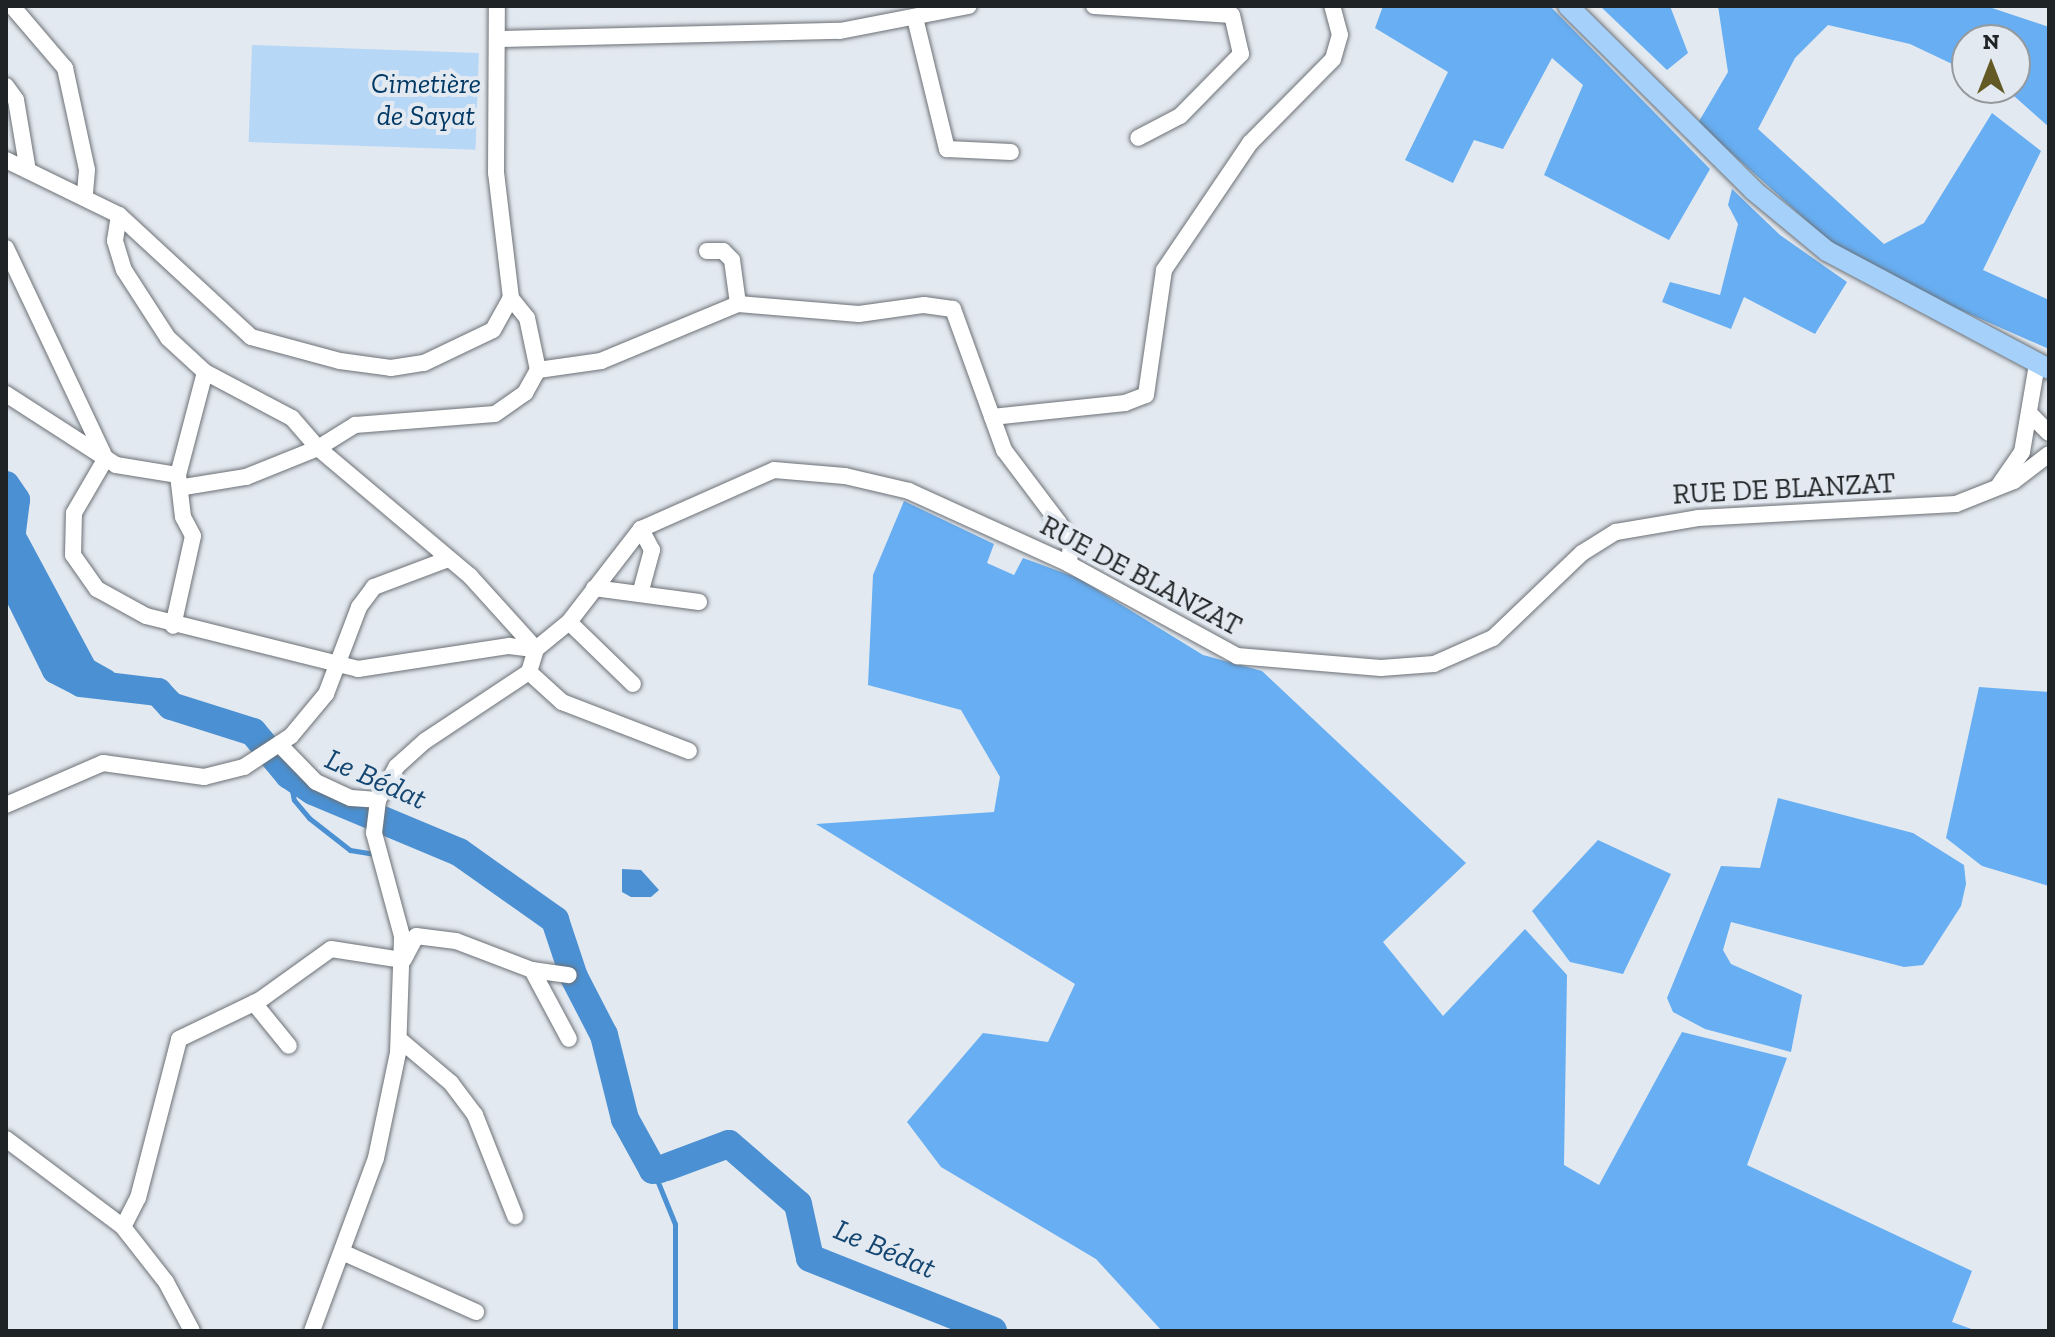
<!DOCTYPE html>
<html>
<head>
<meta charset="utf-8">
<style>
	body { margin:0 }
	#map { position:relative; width:2055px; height:1337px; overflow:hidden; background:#e3e9f0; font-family:"Zilla Slab",serif }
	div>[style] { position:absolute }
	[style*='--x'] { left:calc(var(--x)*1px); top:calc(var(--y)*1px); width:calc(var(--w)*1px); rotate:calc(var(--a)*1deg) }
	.green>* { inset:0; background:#b7d7f7; transform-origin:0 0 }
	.forest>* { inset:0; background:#67aef2 }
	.water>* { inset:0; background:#4a90d2 }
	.stream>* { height:5px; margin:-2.5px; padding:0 2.5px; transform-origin:2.5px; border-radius:2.5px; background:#4a90d2 }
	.river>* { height:28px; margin:-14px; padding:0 14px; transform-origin:14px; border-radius:14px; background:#4a90d2 }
	.roads { filter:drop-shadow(0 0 2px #6c7176) drop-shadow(0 0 2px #6c7176) }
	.minor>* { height:16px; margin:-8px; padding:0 8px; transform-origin:8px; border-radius:8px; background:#fff }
	.major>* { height:20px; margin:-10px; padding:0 10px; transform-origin:10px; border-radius:10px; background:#a4d0fa }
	span { translate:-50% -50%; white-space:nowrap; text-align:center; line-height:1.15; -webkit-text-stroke:8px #e3e9f0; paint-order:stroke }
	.park-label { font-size:28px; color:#023964; font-style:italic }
	.street-label { font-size:28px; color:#202325 }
	.water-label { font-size:30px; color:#144672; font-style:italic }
	.frame { position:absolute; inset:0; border:8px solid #202325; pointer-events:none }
	.north { position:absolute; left:1951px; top:24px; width:80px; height:80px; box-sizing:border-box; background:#e3e9f0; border:2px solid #959a9f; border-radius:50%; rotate:0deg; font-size:22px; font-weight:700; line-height:32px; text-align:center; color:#202325 }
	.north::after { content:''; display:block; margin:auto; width:28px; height:36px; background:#625925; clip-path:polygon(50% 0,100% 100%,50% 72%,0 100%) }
</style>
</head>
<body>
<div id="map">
	<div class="green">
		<div style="left:252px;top:45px;width:227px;height:97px;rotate:2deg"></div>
	</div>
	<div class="forest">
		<div style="clip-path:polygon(1383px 6px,1550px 6px,1710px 169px,1669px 240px,1544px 175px,1583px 85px,1552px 58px,1503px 149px,1474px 140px,1453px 183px,1405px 160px,1448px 72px,1375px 28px)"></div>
		<div style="clip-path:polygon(1600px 6px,1670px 6px,1688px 53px,1667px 70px)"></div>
		<div style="clip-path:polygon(1718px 6px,1986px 6px,2049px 27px,2049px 127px,2005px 88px,2015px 88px,2015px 40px,1967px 40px,1967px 71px,1910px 44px,1828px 25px,1795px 58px,1758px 129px,1884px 244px,1924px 223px,1992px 113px,2041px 151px,1983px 270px,2049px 300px,2049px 349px,1899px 283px,1836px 247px,1698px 123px,1728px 72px)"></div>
		<div style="clip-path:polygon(1732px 189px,1780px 235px,1847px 282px,1815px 334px,1744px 297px,1731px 329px,1662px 302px,1670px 282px,1720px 295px,1738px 224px,1728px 205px)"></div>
		<div style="clip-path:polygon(904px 501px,994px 544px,987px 563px,1014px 575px,1023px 558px,1078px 578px,1203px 655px,1262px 671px,1466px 863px,1383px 942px,1443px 1016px,1525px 929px,1567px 975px,1564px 1165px,1599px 1185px,1682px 1032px,1787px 1058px,1747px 1165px,1972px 1271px,1952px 1322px,1977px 1331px,1162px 1331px,1096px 1259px,941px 1167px,907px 1122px,983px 1033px,1048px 1042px,1075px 984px,816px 824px,994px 812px,1000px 777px,961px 710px,868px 685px,873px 575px)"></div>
		<div style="clip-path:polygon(1979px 687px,2049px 692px,2049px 886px,1982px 866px,1946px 838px)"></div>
		<div style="clip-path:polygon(1778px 798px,1913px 833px,1964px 865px,1966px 884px,1961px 906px,1923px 965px,1904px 967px,1731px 922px,1723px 950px,1731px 964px,1802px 995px,1791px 1052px,1705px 1029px,1673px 1012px,1667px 998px,1721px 866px,1760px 868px)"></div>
		<div style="clip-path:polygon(1598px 840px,1671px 874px,1623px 974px,1570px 962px,1532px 911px)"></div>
	</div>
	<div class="water">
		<div style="clip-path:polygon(622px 869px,641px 870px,659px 890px,651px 897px,631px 897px,622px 892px)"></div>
	</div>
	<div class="stream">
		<div style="--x:289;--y:775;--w:25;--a:79"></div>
		<div style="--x:294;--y:800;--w:23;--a:50"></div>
		<div style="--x:309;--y:818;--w:52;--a:38"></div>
		<div style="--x:350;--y:850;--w:25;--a:9"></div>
		<div style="--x:653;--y:1170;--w:58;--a:67.8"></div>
		<div style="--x:675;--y:1224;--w:107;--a:90"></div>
	</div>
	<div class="river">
		<div style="--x:6;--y:485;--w:18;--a:56"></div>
		<div style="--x:16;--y:500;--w:72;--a:97.2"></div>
		<div style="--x:7;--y:571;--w:110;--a:63.7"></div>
		<div style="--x:56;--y:670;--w:28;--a:27"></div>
		<div style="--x:81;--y:683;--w:78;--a:6.7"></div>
		<div style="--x:158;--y:692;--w:19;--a:47"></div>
		<div style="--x:171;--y:706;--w:86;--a:17.6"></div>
		<div style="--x:253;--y:732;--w:56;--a:50.1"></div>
		<div style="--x:289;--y:775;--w:29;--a:34"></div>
		<div style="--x:313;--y:791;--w:158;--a:22.7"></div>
		<div style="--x:459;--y:852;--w:118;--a:35.3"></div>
		<div style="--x:555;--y:920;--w:60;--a:71.6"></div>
		<div style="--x:574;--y:977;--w:65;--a:62.7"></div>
		<div style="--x:604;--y:1035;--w:87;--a:76"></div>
		<div style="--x:625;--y:1119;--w:58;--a:61.2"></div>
		<div style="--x:653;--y:1170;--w:7;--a:-8"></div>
		<div style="--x:12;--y:537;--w:152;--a:61.8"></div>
		<div style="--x:84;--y:671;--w:23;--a:29"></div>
		<div style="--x:667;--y:1167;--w:66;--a:-20.4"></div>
		<div style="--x:729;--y:1144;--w:91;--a:41"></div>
		<div style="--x:798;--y:1204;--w:55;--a:77.5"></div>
		<div style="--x:810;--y:1258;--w:197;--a:21.7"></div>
	</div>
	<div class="roads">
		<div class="minor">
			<div style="--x:12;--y:6;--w:82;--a:49.5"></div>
			<div style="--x:65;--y:68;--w:104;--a:77.8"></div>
			<div style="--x:87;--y:170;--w:24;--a:95"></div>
			<div style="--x:1094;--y:6;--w:138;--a:3.7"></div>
			<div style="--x:1232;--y:15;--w:40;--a:77"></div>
			<div style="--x:1241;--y:54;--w:87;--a:134.5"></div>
			<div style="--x:1180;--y:116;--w:47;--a:152.4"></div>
			<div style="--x:915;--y:18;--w:135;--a:76.3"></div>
			<div style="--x:947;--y:149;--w:64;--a:2.7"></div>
			<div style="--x:501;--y:39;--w:339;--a:-1.4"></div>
			<div style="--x:840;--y:31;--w:131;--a:-11"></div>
			<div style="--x:6;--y:86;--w:17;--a:54"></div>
			<div style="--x:16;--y:100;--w:66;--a:80.4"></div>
			<div style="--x:6;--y:160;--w:126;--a:26"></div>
			<div style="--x:119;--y:215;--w:180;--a:42.7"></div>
			<div style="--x:251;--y:337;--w:92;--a:15.1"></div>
			<div style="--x:340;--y:361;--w:51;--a:7.8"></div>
			<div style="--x:391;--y:368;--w:33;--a:-9"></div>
			<div style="--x:424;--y:363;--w:76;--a:-25.6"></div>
			<div style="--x:493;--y:330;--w:37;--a:-61"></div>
			<div style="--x:511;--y:298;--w:126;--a:-96.8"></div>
			<div style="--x:496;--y:173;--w:167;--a:-89.7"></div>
			<div style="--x:119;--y:215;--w:26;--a:99"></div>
			<div style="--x:115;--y:241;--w:30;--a:73"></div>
			<div style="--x:124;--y:270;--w:81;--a:57.1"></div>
			<div style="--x:168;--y:338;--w:50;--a:42.6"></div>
			<div style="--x:205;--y:372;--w:98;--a:27.9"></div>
			<div style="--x:292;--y:418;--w:40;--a:49"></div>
			<div style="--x:318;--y:448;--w:199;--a:40.1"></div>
			<div style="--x:470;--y:576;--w:98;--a:47.9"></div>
			<div style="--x:6;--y:248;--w:227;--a:64.7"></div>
			<div style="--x:707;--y:251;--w:16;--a:0"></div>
			<div style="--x:723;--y:251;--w:13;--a:45"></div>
			<div style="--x:732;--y:260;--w:44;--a:82.2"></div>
			<div style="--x:738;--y:304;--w:121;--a:4.7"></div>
			<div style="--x:859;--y:314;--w:66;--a:-7.9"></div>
			<div style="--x:924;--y:305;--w:29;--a:8"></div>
			<div style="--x:953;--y:309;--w:150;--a:70.1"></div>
			<div style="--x:1004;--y:450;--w:91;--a:53"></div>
			<div style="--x:1059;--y:523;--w:24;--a:60"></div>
			<div style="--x:1071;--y:544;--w:20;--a:96"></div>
			<div style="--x:538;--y:370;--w:64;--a:-8.1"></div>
			<div style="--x:601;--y:361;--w:148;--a:-22.6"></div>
			<div style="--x:6;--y:394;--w:131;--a:32.8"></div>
			<div style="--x:116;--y:465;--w:63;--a:9.2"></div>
			<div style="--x:178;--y:475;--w:42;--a:83.2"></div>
			<div style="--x:183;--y:517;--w:21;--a:62"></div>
			<div style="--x:193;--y:536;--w:92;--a:102.5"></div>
			<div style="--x:2029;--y:413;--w:28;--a:45"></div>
			<div style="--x:992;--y:417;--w:134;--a:-6"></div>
			<div style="--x:1125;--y:403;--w:22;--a:-21"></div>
			<div style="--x:1146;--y:395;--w:126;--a:-81.8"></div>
			<div style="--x:1164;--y:270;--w:153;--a:-55.9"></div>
			<div style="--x:1250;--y:143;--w:118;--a:-45.3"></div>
			<div style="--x:1333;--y:59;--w:25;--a:-74"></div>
			<div style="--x:1340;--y:35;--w:30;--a:-105"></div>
			<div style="--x:106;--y:458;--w:64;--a:120.2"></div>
			<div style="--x:74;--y:513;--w:42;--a:91.4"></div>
			<div style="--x:73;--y:555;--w:42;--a:54.8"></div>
			<div style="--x:97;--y:589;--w:56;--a:28.9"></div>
			<div style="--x:146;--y:616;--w:219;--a:14"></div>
			<div style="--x:358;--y:669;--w:153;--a:-8.7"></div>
			<div style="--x:509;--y:646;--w:25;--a:7"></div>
			<div style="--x:178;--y:475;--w:106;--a:-75.3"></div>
			<div style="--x:1999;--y:485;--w:40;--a:-55.1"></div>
			<div style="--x:2022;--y:452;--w:89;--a:-80.3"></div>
			<div style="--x:184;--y:487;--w:63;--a:-9.2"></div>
			<div style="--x:246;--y:477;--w:78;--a:-21.9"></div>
			<div style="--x:318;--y:448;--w:44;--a:-31.9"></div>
			<div style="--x:355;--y:425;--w:140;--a:-4.5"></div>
			<div style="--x:495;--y:414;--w:37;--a:-35"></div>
			<div style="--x:525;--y:393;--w:26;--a:-61"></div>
			<div style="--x:538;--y:370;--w:53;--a:-101.9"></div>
			<div style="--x:527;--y:318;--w:26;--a:-129"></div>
			<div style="--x:594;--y:588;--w:106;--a:7.6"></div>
			<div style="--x:640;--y:594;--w:46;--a:-74.7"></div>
			<div style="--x:652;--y:550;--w:24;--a:-118"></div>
			<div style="--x:569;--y:622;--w:89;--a:44.1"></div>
			<div style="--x:536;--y:649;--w:43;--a:-39.3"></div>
			<div style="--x:569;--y:622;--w:118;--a:-52.3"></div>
			<div style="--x:641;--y:529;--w:145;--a:-23.9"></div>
			<div style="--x:774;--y:470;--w:71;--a:4.8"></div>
			<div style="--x:845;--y:476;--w:66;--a:13.2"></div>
			<div style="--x:909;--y:491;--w:176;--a:24.5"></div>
			<div style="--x:1069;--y:564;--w:192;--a:28.7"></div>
			<div style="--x:1237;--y:656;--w:144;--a:4.8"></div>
			<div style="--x:1381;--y:668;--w:53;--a:-4.3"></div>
			<div style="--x:1434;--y:664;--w:64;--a:-23.8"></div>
			<div style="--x:1493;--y:638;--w:123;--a:-43.7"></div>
			<div style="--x:1582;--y:553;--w:40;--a:-32"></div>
			<div style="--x:1616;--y:532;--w:83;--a:-9.7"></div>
			<div style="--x:1698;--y:518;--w:258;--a:-3.1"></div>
			<div style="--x:1956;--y:504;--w:62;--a:-21.6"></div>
			<div style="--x:2014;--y:481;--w:44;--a:-37.6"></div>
			<div style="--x:529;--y:672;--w:45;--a:42.3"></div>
			<div style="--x:562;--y:702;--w:136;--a:21.1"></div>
			<div style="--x:279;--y:744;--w:53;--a:45.8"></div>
			<div style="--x:316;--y:782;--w:38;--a:25"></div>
			<div style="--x:351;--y:798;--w:27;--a:4"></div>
			<div style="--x:6;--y:805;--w:106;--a:-23.4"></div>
			<div style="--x:103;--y:763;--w:102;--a:7.9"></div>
			<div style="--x:204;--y:777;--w:41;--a:-14"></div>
			<div style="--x:244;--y:767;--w:56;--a:-33.4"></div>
			<div style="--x:291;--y:736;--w:55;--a:-50.2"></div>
			<div style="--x:326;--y:694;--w:93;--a:-69.2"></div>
			<div style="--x:359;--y:607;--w:25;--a:-53"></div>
			<div style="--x:374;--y:587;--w:77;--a:-20.6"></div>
			<div style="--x:404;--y:959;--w:26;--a:-62"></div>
			<div style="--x:416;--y:936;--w:40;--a:7.1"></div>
			<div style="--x:456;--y:941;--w:81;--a:20.9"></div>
			<div style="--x:532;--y:970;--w:78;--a:61.8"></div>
			<div style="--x:532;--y:970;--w:37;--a:8"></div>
			<div style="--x:254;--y:1003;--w:55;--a:50.9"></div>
			<div style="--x:399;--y:1039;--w:68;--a:40.2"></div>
			<div style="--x:451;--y:1083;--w:40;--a:53"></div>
			<div style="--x:475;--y:1115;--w:109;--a:68.4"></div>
			<div style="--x:6;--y:1139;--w:146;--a:36.9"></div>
			<div style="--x:123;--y:1227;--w:70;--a:52"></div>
			<div style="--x:166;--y:1282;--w:55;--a:62"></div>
			<div style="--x:123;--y:1227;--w:33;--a:-63"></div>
			<div style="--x:138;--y:1198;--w:164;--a:-75.5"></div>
			<div style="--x:179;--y:1039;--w:90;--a:-25.7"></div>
			<div style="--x:260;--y:1000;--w:87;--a:-35.7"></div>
			<div style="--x:331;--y:949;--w:73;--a:8.7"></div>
			<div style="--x:342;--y:1252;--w:147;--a:24.1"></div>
			<div style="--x:312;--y:1331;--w:184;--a:-69.7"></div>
			<div style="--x:376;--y:1158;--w:107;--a:-78.2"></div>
			<div style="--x:398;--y:1053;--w:117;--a:-88"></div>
			<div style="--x:402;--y:936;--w:107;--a:-105.2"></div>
			<div style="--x:374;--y:833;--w:33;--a:-83"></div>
			<div style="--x:378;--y:800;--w:38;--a:-61"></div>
			<div style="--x:396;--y:767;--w:39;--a:-42"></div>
			<div style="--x:425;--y:741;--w:125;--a:-33.6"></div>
			<div style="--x:529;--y:672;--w:24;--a:-73"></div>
		</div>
		<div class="major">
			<div style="--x:1568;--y:6;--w:261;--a:44.8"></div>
			<div style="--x:1753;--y:190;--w:96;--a:39.5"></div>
			<div style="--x:1827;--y:251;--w:251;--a:28"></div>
		</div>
	</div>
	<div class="park-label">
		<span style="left:426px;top:100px">Cimetière<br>de Sayat</span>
	</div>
	<div class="street-label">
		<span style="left:1784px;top:489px;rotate:-3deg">RUE DE BLANZAT</span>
		<span style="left:1141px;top:576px;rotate:28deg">RUE DE BLANZAT</span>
	</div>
	<div class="water-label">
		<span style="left:376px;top:779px;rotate:24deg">Le Bédat</span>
		<span style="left:885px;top:1249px;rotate:23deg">Le Bédat</span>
	</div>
	<div class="frame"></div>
	<div class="north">N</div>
</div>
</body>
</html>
